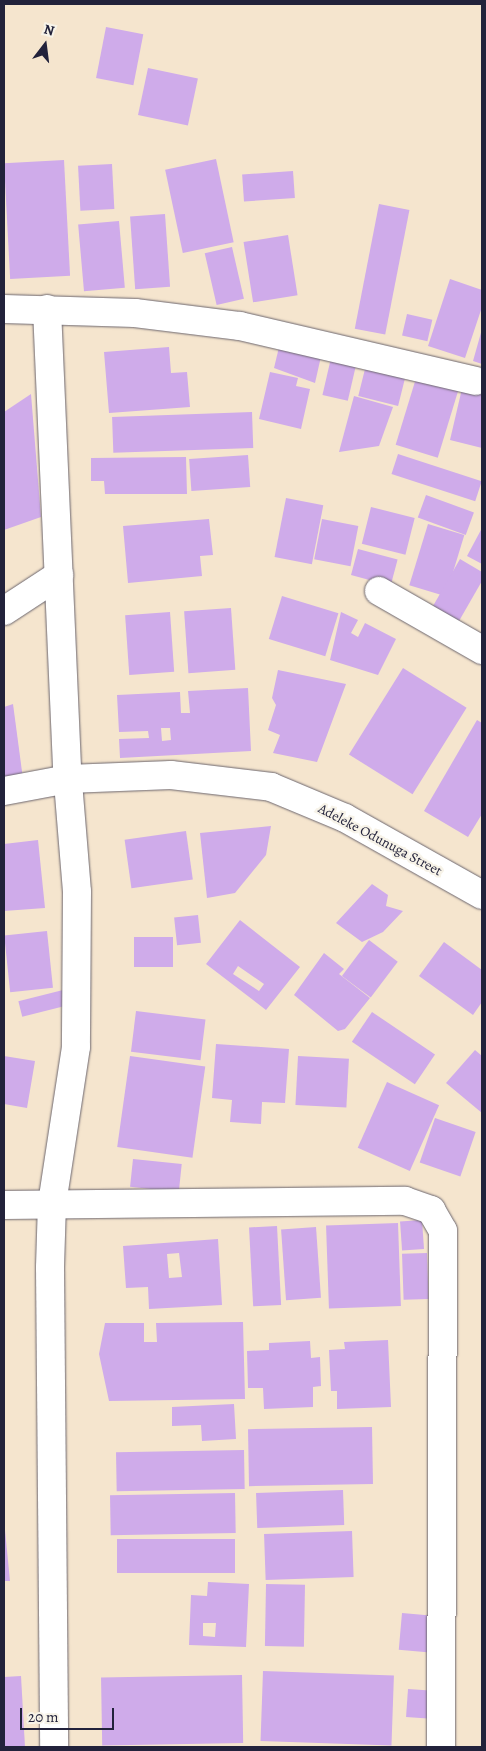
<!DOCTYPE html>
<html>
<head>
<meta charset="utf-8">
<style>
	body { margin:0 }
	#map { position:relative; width:486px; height:1751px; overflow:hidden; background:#f5e5ce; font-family:Alegreya,serif }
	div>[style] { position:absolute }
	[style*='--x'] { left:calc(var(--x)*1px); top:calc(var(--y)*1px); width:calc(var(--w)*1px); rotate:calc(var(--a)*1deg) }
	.building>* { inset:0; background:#cfabea; transform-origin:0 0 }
	.roads { filter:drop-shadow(0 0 1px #6c666e) drop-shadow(0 0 1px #6c666e) }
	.minor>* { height:28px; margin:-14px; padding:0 14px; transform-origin:14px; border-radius:14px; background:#fff }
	span { translate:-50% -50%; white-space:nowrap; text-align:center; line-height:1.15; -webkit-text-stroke:4.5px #f7f3e8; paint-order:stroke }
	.street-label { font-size:14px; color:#22223b }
	.frame { position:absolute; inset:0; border:5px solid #22223b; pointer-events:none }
	.north { position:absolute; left:20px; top:20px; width:50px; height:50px; -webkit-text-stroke:4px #f7f3e8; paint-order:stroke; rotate:15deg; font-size:14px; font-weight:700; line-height:20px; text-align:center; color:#22223b }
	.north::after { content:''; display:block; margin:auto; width:18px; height:22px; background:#22223b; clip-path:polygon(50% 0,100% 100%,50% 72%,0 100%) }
	.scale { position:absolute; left:20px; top:1708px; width:94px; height:22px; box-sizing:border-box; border:2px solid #22223b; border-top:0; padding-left:6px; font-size:15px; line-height:18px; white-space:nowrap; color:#22223b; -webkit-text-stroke:4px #f7f3e8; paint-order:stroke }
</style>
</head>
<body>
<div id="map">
	<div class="building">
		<div style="left:106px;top:27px;width:38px;height:52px;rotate:11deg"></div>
		<div style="left:148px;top:68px;width:51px;height:48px;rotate:12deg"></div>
		<div style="left:216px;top:159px;width:85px;height:52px;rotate:78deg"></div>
		<div style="left:64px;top:160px;width:116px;height:60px;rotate:87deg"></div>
		<div style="left:112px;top:164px;width:45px;height:34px;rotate:87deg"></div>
		<div style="left:293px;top:171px;width:27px;height:51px;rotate:86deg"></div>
		<div style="left:379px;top:204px;width:31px;height:127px;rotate:11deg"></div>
		<div style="left:165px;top:214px;width:73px;height:35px;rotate:86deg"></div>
		<div style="left:119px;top:221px;width:67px;height:41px;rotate:85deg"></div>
		<div style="left:288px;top:235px;width:61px;height:45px;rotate:81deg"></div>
		<div style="left:232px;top:247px;width:53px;height:28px;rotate:77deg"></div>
		<div style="clip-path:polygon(450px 279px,482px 290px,482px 307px,465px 358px,428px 346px)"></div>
		<div style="left:407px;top:314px;width:26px;height:22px;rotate:13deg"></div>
		<div style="clip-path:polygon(482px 329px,482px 364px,473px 361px)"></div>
		<div style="clip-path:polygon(280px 343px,322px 352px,315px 383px,274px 368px)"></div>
		<div style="clip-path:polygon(169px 347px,171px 373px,187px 372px,190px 407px,109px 413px,104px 352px)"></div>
		<div style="left:331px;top:358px;width:26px;height:38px;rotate:13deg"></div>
		<div style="left:366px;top:365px;width:41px;height:32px;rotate:14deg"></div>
		<div style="clip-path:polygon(270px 372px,298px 378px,296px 386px,310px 389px,301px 429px,259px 419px)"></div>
		<div style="left:417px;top:375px;width:44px;height:73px;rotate:17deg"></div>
		<div style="clip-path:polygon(464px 380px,482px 384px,482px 448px,450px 440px)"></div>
		<div style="clip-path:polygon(31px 394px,41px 517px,4px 530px,4px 412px)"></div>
		<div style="clip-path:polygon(354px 396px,393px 407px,379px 446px,339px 452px)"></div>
		<div style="left:252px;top:412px;width:36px;height:140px;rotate:88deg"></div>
		<div style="left:398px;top:454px;width:88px;height:21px;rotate:18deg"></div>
		<div style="left:248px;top:455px;width:32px;height:59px;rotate:86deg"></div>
		<div style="clip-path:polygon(186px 457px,187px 494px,105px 494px,104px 481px,91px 481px,91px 458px)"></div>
		<div style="left:426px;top:495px;width:51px;height:24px;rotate:20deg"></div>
		<div style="left:286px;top:498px;width:38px;height:60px;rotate:11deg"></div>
		<div style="left:371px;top:507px;width:45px;height:38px;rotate:14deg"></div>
		<div style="clip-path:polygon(209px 519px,213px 555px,200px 556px,202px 576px,128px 583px,123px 526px)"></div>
		<div style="left:322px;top:519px;width:37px;height:41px;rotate:11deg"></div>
		<div style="left:428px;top:524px;width:38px;height:64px;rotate:17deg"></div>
		<div style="clip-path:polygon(482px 528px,482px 564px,467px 556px)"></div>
		<div style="left:358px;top:549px;width:41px;height:27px;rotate:15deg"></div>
		<div style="clip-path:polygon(460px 559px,482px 572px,482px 581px,459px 621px,433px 606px)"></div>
		<div style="left:282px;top:596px;width:59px;height:45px;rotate:17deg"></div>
		<div style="left:231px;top:608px;width:62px;height:47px;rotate:86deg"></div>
		<div style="left:170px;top:612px;width:60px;height:45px;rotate:86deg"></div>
		<div style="clip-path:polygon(341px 612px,358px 620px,351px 633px,358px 637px,365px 623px,396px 639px,378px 675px,330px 660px)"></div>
		<div style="left:403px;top:668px;width:75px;height:102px;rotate:32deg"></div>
		<div style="clip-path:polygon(278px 670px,346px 684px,317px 762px,273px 753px,280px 735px,268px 730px,276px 705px,272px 698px)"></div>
		<div style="clip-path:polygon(evenodd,248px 688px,251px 751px,120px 758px,119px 739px,149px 738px,148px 731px,119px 732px,117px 695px,180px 692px,181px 713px,190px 713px,188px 691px,248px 688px,161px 728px,170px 728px,171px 740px,162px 741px,161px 728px)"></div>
		<div style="clip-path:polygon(13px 704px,23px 779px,4px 783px,4px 707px)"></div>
		<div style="clip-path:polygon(477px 720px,482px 723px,482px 814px,468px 837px,424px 811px)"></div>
		<div style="clip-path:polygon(271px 826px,266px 855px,235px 893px,207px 898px,200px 833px)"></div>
		<div style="left:186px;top:831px;width:49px;height:62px;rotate:82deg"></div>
		<div style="clip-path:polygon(38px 840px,45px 908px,4px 911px,4px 844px)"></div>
		<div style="clip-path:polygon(372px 884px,388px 895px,386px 906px,403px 911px,383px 932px,362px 942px,336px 923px)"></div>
		<div style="left:198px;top:915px;width:28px;height:24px;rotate:84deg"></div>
		<div style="clip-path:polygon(evenodd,240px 920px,300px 967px,266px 1010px,206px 964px,240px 920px,238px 966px,264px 984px,259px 991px,233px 974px,238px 966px)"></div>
		<div style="left:47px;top:931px;width:57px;height:43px;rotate:84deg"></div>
		<div style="left:134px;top:937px;width:39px;height:30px"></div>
		<div style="left:369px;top:940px;width:36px;height:45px;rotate:37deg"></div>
		<div style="clip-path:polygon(444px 942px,482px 970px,482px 1002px,473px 1015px,419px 976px)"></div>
		<div style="clip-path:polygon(324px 953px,344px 969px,339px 974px,370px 998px,345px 1029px,338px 1031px,294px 995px)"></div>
		<div style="left:63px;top:990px;width:16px;height:46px;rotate:76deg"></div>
		<div style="left:136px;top:1011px;width:70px;height:41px;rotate:7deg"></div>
		<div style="left:372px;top:1012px;width:76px;height:36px;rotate:34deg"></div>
		<div style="clip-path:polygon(216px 1044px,289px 1049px,285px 1103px,262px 1102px,261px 1124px,230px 1122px,232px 1100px,212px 1098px)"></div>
		<div style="clip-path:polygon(475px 1050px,482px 1056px,482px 1113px,446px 1083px)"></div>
		<div style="clip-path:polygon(4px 1056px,35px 1061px,27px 1108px,4px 1104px)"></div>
		<div style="left:130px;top:1056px;width:76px;height:92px;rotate:8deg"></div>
		<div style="left:298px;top:1056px;width:51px;height:49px;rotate:3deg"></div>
		<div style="left:387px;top:1082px;width:57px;height:72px;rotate:24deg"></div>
		<div style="left:435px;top:1118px;width:43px;height:47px;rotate:19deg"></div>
		<div style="left:133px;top:1159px;width:49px;height:28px;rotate:6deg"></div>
		<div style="left:422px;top:1220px;width:29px;height:22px;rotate:86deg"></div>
		<div style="left:398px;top:1223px;width:83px;height:72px;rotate:88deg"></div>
		<div style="left:277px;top:1226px;width:79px;height:28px;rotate:87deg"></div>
		<div style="left:316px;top:1227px;width:71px;height:35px;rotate:86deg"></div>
		<div style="clip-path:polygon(evenodd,218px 1239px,222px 1305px,149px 1309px,148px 1287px,126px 1288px,123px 1246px,218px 1239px,179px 1253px,182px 1277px,169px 1278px,167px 1254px,179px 1253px)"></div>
		<div style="left:427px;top:1253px;width:46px;height:25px;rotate:88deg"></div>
		<div style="clip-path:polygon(243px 1322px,245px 1399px,109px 1401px,99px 1354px,105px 1323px,144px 1323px,144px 1342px,157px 1342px,156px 1323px)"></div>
		<div style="clip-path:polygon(388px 1340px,391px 1407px,337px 1409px,337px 1391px,331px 1391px,329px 1350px,345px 1349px,344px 1342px)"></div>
		<div style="clip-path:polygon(310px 1341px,311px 1358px,320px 1357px,321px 1386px,313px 1387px,313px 1407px,264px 1409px,263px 1388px,248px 1388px,247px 1351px,269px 1350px,269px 1343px)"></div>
		<div style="clip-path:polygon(234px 1404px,236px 1439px,202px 1441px,201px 1425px,172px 1426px,172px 1407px)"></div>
		<div style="left:372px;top:1427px;width:57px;height:124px;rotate:89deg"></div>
		<div style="left:244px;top:1450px;width:39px;height:128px;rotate:89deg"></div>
		<div style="left:343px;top:1490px;width:35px;height:87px;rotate:88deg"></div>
		<div style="left:235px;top:1493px;width:40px;height:125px;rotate:89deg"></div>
		<div style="clip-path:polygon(4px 1520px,10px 1581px,4px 1581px)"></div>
		<div style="left:352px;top:1531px;width:46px;height:88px;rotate:88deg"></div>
		<div style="left:235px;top:1539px;width:34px;height:118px;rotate:90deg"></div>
		<div style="clip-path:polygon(evenodd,208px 1582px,249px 1584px,246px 1647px,189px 1645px,191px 1595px,207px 1596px,208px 1582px,203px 1623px,216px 1623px,215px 1637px,203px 1636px,203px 1623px)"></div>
		<div style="left:266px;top:1584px;width:39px;height:62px;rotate:1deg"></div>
		<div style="left:402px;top:1613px;width:34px;height:37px;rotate:5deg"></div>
		<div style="left:263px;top:1671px;width:131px;height:70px;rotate:2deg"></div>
		<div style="left:242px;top:1675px;width:68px;height:141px;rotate:89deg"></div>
		<div style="clip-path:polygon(21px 1676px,25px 1747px,4px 1747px,4px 1677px)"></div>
		<div style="left:408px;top:1689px;width:29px;height:28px;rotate:4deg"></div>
	</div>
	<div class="roads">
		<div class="minor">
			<div style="--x:4;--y:309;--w:131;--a:1.7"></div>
			<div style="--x:135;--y:313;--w:106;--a:7.1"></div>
			<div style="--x:240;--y:326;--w:242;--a:13.1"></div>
			<div style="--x:47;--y:309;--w:461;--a:87.5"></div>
			<div style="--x:67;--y:770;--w:122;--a:85.3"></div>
			<div style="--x:77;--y:892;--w:155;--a:90.4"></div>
			<div style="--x:76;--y:1047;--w:158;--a:98.7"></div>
			<div style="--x:52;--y:1203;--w:65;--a:91.8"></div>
			<div style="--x:50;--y:1268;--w:479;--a:89.5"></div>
			<div style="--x:379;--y:591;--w:119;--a:29.8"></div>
			<div style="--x:4;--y:611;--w:66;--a:-33.2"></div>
			<div style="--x:4;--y:791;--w:65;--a:-10.6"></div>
			<div style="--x:68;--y:779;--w:103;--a:-2.2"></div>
			<div style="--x:171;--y:775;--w:101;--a:6.8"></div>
			<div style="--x:271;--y:787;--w:80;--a:22.7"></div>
			<div style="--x:345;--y:818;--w:157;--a:29.3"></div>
			<div style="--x:4;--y:1205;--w:401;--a:-0.6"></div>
			<div style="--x:405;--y:1201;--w:28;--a:19"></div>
			<div style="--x:431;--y:1210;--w:24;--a:60"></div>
			<div style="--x:443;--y:1231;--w:516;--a:90.22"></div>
		</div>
	</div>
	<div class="street-label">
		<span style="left:380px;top:840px;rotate:28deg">Adeleke Odunuga Street</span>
	</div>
	<div class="frame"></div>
	<div class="north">N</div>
	<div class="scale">20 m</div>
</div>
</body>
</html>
